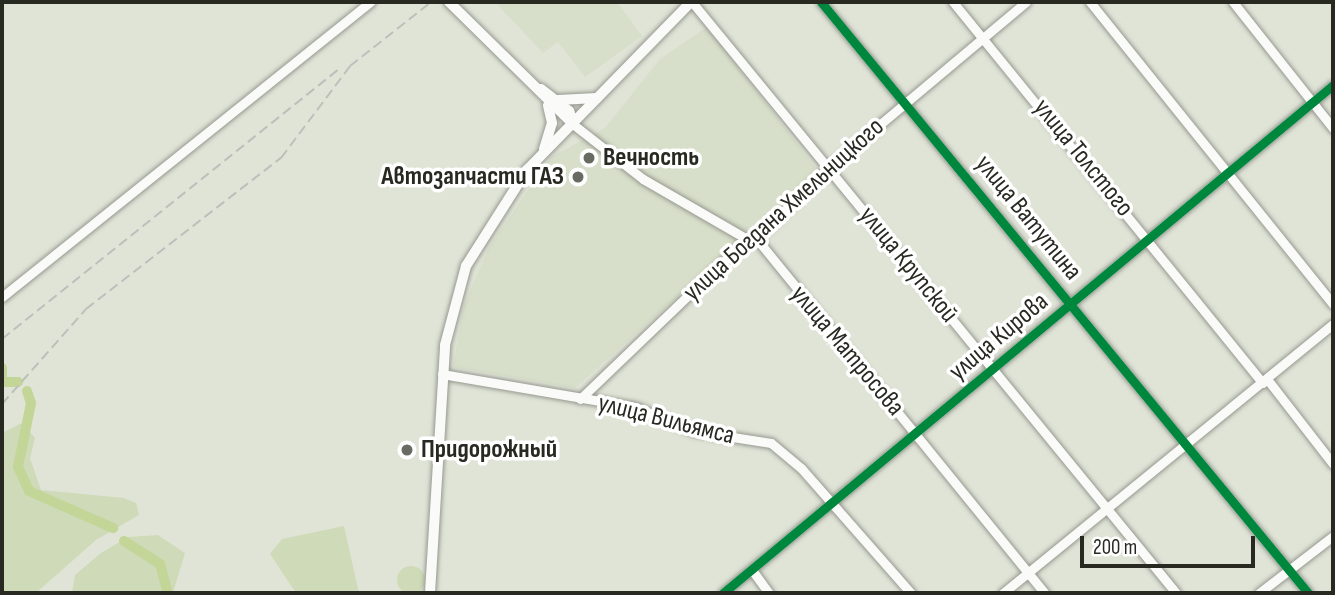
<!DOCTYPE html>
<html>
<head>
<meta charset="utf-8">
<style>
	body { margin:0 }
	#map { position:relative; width:1335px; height:595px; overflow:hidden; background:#e0e4d7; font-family:"Sofia Sans Condensed",sans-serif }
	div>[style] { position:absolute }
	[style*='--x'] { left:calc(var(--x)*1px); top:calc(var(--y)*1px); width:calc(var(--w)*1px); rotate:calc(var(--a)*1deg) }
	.built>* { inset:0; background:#d7dec9 }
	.green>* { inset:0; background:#cfdab8 }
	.round { border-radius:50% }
	.river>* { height:10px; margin:-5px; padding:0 5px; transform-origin:5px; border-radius:5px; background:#c4d598 }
	.roads { filter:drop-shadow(0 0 2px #969990) drop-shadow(0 0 2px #969990) }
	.minor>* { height:9px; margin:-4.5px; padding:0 4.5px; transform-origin:4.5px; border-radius:4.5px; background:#fafbf9 }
	.major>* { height:10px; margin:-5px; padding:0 5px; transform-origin:5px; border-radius:5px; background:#fafbf9 }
	.rail>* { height:2px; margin-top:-1px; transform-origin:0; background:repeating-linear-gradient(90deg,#bdbfbb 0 10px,transparent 0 15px) }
	.cycleway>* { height:9px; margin:-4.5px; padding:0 4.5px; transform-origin:4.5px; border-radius:4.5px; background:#00873e }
	.dots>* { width:19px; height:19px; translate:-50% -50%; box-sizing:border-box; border:4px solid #fff; border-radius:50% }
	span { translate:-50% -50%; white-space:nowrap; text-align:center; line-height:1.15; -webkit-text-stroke:7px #fff; paint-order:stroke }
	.poi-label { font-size:26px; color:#282a22; font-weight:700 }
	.left { translate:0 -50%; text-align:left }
	.right { translate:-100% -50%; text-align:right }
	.street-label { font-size:26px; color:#282a22 }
	.frame { position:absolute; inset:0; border:4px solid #282a22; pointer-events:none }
	.scale { position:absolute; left:1080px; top:536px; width:175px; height:32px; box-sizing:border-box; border:4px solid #282a22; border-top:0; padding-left:9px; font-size:21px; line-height:24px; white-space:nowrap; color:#282a22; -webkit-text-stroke:5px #fff; paint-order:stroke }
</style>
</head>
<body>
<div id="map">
	<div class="built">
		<div style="clip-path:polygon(495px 2px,617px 2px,642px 36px,585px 77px,558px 42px,543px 53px)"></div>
		<div style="clip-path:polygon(707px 27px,818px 171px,575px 388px,453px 367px,464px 305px,489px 247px,551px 157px,605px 128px,660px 59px)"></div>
	</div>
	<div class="green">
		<div style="clip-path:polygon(22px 423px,35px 438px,30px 458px,41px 490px,124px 498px,136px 503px,139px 515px,96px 540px,36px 593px,2px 593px,2px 433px)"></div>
		<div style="clip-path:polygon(344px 526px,359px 593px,296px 593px,270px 554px,282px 539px)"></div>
		<div style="clip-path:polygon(158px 535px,185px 553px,173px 593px,72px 593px,75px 575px,101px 553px,128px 537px)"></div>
		<div class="round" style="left:397px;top:566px;width:28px;height:28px"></div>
	</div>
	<div class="river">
		<div style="--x:2;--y:368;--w:9;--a:90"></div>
		<div style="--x:2;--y:382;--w:16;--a:0"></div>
		<div style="--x:27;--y:391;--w:13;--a:72"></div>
		<div style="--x:31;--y:403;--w:65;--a:101.5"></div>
		<div style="--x:18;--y:467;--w:26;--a:65"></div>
		<div style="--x:29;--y:491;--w:92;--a:23.8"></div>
		<div style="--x:124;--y:541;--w:43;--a:32.6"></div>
		<div style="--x:160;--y:564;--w:30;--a:75"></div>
	</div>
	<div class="roads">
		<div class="minor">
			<div style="--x:692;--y:2;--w:764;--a:50.68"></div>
			<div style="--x:821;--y:2;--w:766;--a:50.51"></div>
			<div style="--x:953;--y:2;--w:491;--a:50.9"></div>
			<div style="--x:1090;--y:2;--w:388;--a:51.2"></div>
			<div style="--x:1233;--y:2;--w:161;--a:51.6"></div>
			<div style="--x:574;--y:125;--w:88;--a:38"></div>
			<div style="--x:643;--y:179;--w:120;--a:30"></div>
			<div style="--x:756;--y:238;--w:458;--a:50.9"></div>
			<div style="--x:756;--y:238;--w:100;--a:-44.2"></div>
			<div style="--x:828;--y:168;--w:258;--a:-40"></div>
			<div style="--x:2;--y:297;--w:472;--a:-38.7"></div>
			<div style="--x:442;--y:374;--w:196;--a:9.7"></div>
			<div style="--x:635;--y:407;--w:64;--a:22.1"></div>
			<div style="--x:694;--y:431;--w:78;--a:8.9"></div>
			<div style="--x:771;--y:443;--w:39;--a:40"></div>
			<div style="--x:801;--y:468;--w:167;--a:48.7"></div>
			<div style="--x:1267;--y:379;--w:108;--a:52.2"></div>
			<div style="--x:580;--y:399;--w:231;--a:-43.8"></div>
			<div style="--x:747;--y:239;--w:9;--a:-6"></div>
			<div style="--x:752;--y:570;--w:29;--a:54"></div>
			<div style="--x:723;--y:593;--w:794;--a:-39.79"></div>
			<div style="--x:1003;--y:593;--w:426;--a:-39.2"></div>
			<div style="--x:1259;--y:593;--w:93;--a:-37.6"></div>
		</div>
		<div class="major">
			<div style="--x:449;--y:2;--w:175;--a:44.5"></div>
			<div style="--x:541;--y:89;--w:36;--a:38"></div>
			<div style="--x:569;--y:111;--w:15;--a:70"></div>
			<div style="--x:558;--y:100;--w:39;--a:-3"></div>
			<div style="--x:544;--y:149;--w:27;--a:-73"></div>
			<div style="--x:552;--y:123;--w:18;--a:-103"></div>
			<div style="--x:430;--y:593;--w:248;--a:-86.5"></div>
			<div style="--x:445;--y:345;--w:82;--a:-75.1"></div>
			<div style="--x:466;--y:266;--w:114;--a:-57.6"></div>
			<div style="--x:527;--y:170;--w:235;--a:-45.7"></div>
		</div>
	</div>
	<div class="rail">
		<div style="--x:2;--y:339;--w:430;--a:-38.7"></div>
		<div style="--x:2;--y:404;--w:127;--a:-48.5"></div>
		<div style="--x:86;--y:309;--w:247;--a:-37.8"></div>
		<div style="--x:281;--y:158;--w:115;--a:-53.1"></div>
		<div style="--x:350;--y:66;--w:103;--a:-38.3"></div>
	</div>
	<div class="cycleway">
		<div style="--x:821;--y:2;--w:766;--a:50.51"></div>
		<div style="--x:723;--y:593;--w:794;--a:-39.79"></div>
	</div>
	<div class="dots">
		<div style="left:589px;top:158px;background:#686b61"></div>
		<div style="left:578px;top:177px;background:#686b61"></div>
		<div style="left:407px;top:450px;background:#686b61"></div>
	</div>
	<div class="poi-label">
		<span class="left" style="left:603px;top:158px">Вечность</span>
		<span class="right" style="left:564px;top:177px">Автозапчасти ГАЗ</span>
		<span class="left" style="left:421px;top:450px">Придорожный</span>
	</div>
	<div class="street-label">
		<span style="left:1083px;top:158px;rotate:51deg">улица Толстого</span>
		<span style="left:784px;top:210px;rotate:-42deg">улица Богдана Хмельницкого</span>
		<span style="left:1028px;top:218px;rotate:51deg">улица Ватутина</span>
		<span style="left:908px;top:265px;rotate:51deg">улица Крупской</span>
		<span style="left:999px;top:337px;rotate:-40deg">улица Кирова</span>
		<span style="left:847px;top:351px;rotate:50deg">улица Матросова</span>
		<span style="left:666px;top:420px;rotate:14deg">улица Вильямса</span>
	</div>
	<div class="frame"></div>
	<div class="scale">200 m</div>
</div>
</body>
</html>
